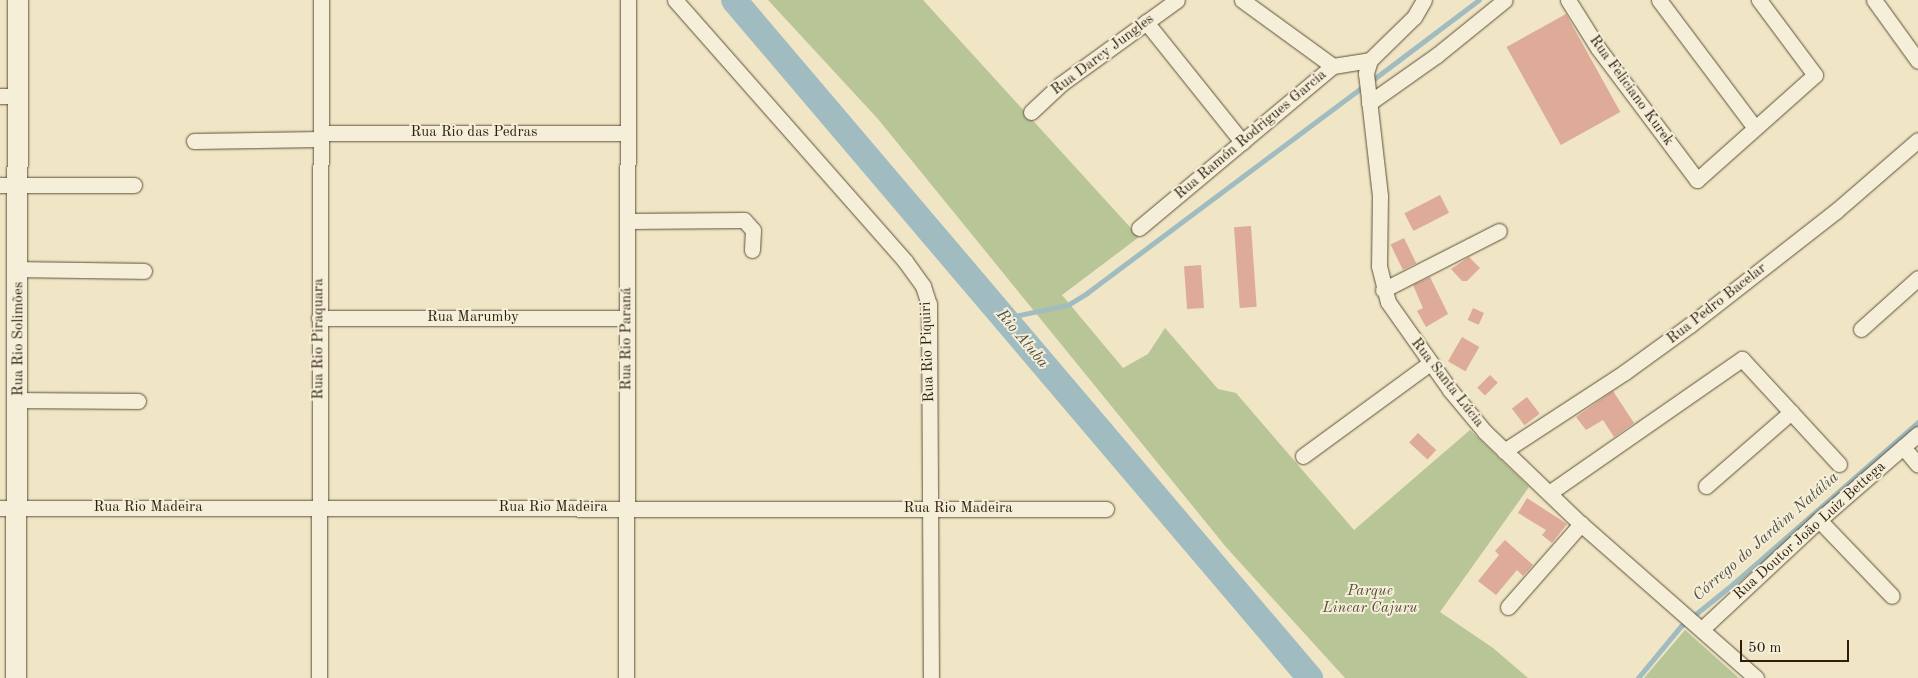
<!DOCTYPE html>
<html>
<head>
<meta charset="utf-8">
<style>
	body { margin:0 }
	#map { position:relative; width:1918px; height:678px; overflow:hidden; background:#f0e5c5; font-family:"Old Standard TT",serif }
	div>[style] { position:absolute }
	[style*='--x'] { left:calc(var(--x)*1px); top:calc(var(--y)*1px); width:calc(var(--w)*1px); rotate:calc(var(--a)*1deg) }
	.green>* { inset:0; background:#b8c596 }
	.stream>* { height:4.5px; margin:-2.25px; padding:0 2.25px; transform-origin:2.25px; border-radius:2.25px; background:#a0bcc0 }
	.river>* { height:26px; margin:-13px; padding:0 13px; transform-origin:13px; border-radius:13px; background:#a0bcc0 }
	.building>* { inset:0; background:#ddab98; transform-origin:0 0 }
	.roads { filter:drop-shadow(0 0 1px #5e5039) drop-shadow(0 0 1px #5e5039) }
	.minor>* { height:15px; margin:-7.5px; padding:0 7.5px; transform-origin:7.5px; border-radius:7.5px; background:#f5eed9 }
	.tertiary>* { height:20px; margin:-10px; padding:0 10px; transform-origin:10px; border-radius:10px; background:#f5eed9 }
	span { translate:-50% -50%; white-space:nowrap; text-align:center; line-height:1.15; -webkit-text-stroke:4px #f5eed9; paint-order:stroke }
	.street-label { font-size:15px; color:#2d1f0a }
	.park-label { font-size:15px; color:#575134; font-style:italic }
	.water-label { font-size:16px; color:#504e41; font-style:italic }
	.scale { position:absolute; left:1740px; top:640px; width:109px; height:22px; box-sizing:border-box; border:2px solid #2d1f0a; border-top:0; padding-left:6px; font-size:15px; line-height:18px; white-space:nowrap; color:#2d1f0a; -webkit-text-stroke:4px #f5eed9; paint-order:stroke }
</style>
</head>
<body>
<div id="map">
	<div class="green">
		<div style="clip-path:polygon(768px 0,923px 0,1139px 237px,1062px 295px,1123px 368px,1148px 354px,1165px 328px,1218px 389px,1236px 393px,1354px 530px,1470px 430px,1529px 487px,1440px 612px,1493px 648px,1528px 678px,1345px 678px,1226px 547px,878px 119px)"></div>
		<div style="clip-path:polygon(1685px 630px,1739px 678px,1644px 678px)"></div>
	</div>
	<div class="stream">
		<div style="--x:1370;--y:82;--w:136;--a:-37"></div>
		<div style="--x:1005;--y:318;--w:64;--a:-11.7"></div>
		<div style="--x:1068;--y:305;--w:22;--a:-32"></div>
		<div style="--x:1087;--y:293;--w:346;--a:-36.8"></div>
		<div style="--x:1638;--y:678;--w:67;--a:-50.4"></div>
		<div style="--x:1681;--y:626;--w:67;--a:-38.9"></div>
		<div style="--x:1733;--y:584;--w:246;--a:-41.2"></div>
	</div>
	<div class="river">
		<div style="--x:734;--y:0;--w:890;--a:49.65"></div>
	</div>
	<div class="building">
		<div style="left:1566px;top:14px;width:112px;height:68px;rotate:61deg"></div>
		<div style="left:1440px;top:195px;width:20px;height:40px;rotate:63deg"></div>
		<div style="left:1251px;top:226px;width:81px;height:17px;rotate:86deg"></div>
		<div style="left:1404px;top:238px;width:28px;height:15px;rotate:64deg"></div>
		<div style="clip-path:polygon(1469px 257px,1480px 268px,1467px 281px,1462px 281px,1451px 269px)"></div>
		<div style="left:1201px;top:265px;width:43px;height:17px;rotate:86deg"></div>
		<div style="clip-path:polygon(1430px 277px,1448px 314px,1426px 327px,1417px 311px,1423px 308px,1413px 285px)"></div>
		<div style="left:1473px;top:308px;width:12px;height:13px;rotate:24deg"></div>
		<div style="left:1462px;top:337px;width:20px;height:28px;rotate:30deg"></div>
		<div style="left:1490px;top:375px;width:11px;height:18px;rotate:45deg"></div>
		<div style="clip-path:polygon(1613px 391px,1634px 423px,1614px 437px,1603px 420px,1586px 430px,1576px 417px)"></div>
		<div style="left:1527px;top:397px;width:21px;height:19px;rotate:53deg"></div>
		<div style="left:1418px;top:433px;width:25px;height:13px;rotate:43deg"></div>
		<div style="clip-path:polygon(1527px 498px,1567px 524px,1552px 543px,1542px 535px,1546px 530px,1518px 513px)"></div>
		<div style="clip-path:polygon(1505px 540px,1533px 565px,1523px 576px,1517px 570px,1496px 595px,1478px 581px,1499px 555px,1495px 551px)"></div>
	</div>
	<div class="roads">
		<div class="minor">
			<div style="--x:675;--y:0;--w:348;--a:48.6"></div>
			<div style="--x:905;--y:261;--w:31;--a:54"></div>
			<div style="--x:923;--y:286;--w:19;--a:72"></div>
			<div style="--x:929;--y:304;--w:374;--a:89.7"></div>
			<div style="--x:1242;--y:0;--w:112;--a:36"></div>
			<div style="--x:1424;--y:0;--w:20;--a:120"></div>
			<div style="--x:1414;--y:17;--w:62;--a:135.7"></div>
			<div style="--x:1370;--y:60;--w:14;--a:107"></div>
			<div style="--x:1366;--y:73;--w:124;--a:83.5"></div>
			<div style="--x:1380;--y:196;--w:70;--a:90.8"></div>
			<div style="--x:1379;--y:266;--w:37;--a:76"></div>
			<div style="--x:1388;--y:302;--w:108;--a:54.8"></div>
			<div style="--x:1450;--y:390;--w:55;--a:50.2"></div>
			<div style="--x:1485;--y:432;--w:133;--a:43.8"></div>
			<div style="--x:1581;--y:524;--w:233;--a:41.3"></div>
			<div style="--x:1568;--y:0;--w:57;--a:58"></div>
			<div style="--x:1598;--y:48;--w:165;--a:53.1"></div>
			<div style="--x:1697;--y:180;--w:158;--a:-41.7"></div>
			<div style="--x:1815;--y:75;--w:94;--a:-126.7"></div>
			<div style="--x:1659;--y:0;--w:160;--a:53.1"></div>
			<div style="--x:1874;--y:0;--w:75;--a:54.2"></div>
			<div style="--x:1146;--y:22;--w:154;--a:51.3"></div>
			<div style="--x:0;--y:96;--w:17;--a:0"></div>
			<div style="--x:1369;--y:103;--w:83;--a:-35.2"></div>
			<div style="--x:1437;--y:55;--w:87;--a:-39"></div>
			<div style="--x:1031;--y:112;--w:41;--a:-43"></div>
			<div style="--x:1061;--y:84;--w:143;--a:-35.9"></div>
			<div style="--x:321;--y:133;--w:306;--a:0"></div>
			<div style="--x:194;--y:141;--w:127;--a:-0.9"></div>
			<div style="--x:0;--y:185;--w:134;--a:0"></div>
			<div style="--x:627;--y:221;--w:117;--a:-0.5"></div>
			<div style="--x:744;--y:220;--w:13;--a:48"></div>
			<div style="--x:753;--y:230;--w:20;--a:93"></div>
			<div style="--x:1139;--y:228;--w:253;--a:-39.9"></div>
			<div style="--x:1333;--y:66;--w:37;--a:-9"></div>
			<div style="--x:19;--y:269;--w:125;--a:0.9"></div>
			<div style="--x:1383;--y:290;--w:130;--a:-27"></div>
			<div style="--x:319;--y:318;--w:308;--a:0"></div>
			<div style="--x:1861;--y:329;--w:76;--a:-41.8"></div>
			<div style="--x:18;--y:400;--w:120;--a:0.5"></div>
			<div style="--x:1903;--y:447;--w:23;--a:50"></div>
			<div style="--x:1504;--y:451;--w:145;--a:-33.1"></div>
			<div style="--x:1625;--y:372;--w:80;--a:-35.9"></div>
			<div style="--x:1690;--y:325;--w:185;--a:-38"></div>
			<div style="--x:1836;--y:211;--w:108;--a:-40.9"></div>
			<div style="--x:1303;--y:456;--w:157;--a:-36.2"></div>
			<div style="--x:1706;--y:486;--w:113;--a:-41"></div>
			<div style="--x:1549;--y:493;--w:235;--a:-34.8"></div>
			<div style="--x:1742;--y:359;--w:143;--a:47.3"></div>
			<div style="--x:0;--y:508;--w:1106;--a:0.05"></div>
			<div style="--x:1819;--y:520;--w:105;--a:46.2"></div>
			<div style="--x:1508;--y:607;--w:111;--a:-48.7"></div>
			<div style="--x:1703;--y:628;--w:158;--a:-43"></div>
			<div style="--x:1819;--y:520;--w:131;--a:-41"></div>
			<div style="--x:319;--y:678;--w:678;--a:-89.83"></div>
			<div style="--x:626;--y:678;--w:678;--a:-89.83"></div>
		</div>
		<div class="tertiary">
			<div style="--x:16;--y:678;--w:678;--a:-89.83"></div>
		</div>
	</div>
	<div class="street-label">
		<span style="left:1103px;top:55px;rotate:-37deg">Rua Darcy Jungles</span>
		<span style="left:1631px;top:91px;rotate:54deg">Rua Feliciano Kurek</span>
		<span style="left:474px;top:133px">Rua Rio das Pedras</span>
		<span style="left:1251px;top:135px;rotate:-40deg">Rua Ramón Rodrigues Garcia</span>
		<span style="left:1717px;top:304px;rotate:-38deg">Rua Pedro Bacelar</span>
		<span style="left:473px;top:318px">Rua Marumby</span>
		<span style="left:19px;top:339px;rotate:-90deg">Rua Rio Solimões</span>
		<span style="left:319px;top:339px;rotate:-90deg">Rua Rio Piraquara</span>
		<span style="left:627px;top:339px;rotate:-90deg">Rua Rio Paraná</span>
		<span style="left:928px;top:352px;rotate:-92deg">Rua Rio Piquiri</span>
		<span style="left:1447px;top:383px;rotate:52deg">Rua Santa Lúcia</span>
		<span style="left:148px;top:508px">Rua Rio Madeira</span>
		<span style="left:553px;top:508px">Rua Rio Madeira</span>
		<span style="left:958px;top:509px">Rua Rio Madeira</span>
		<span style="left:1810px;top:531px;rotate:-42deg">Rua Doutor João Luiz Bettega</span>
	</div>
	<div class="park-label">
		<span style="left:1370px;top:600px">Parque<br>Linear Cajuru</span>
	</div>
	<div class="water-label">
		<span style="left:1022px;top:339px;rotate:50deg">Rio Atuba</span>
		<span style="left:1766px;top:537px;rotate:-41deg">Córrego do Jardim Natália</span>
	</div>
	<div class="scale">50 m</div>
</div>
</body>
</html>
